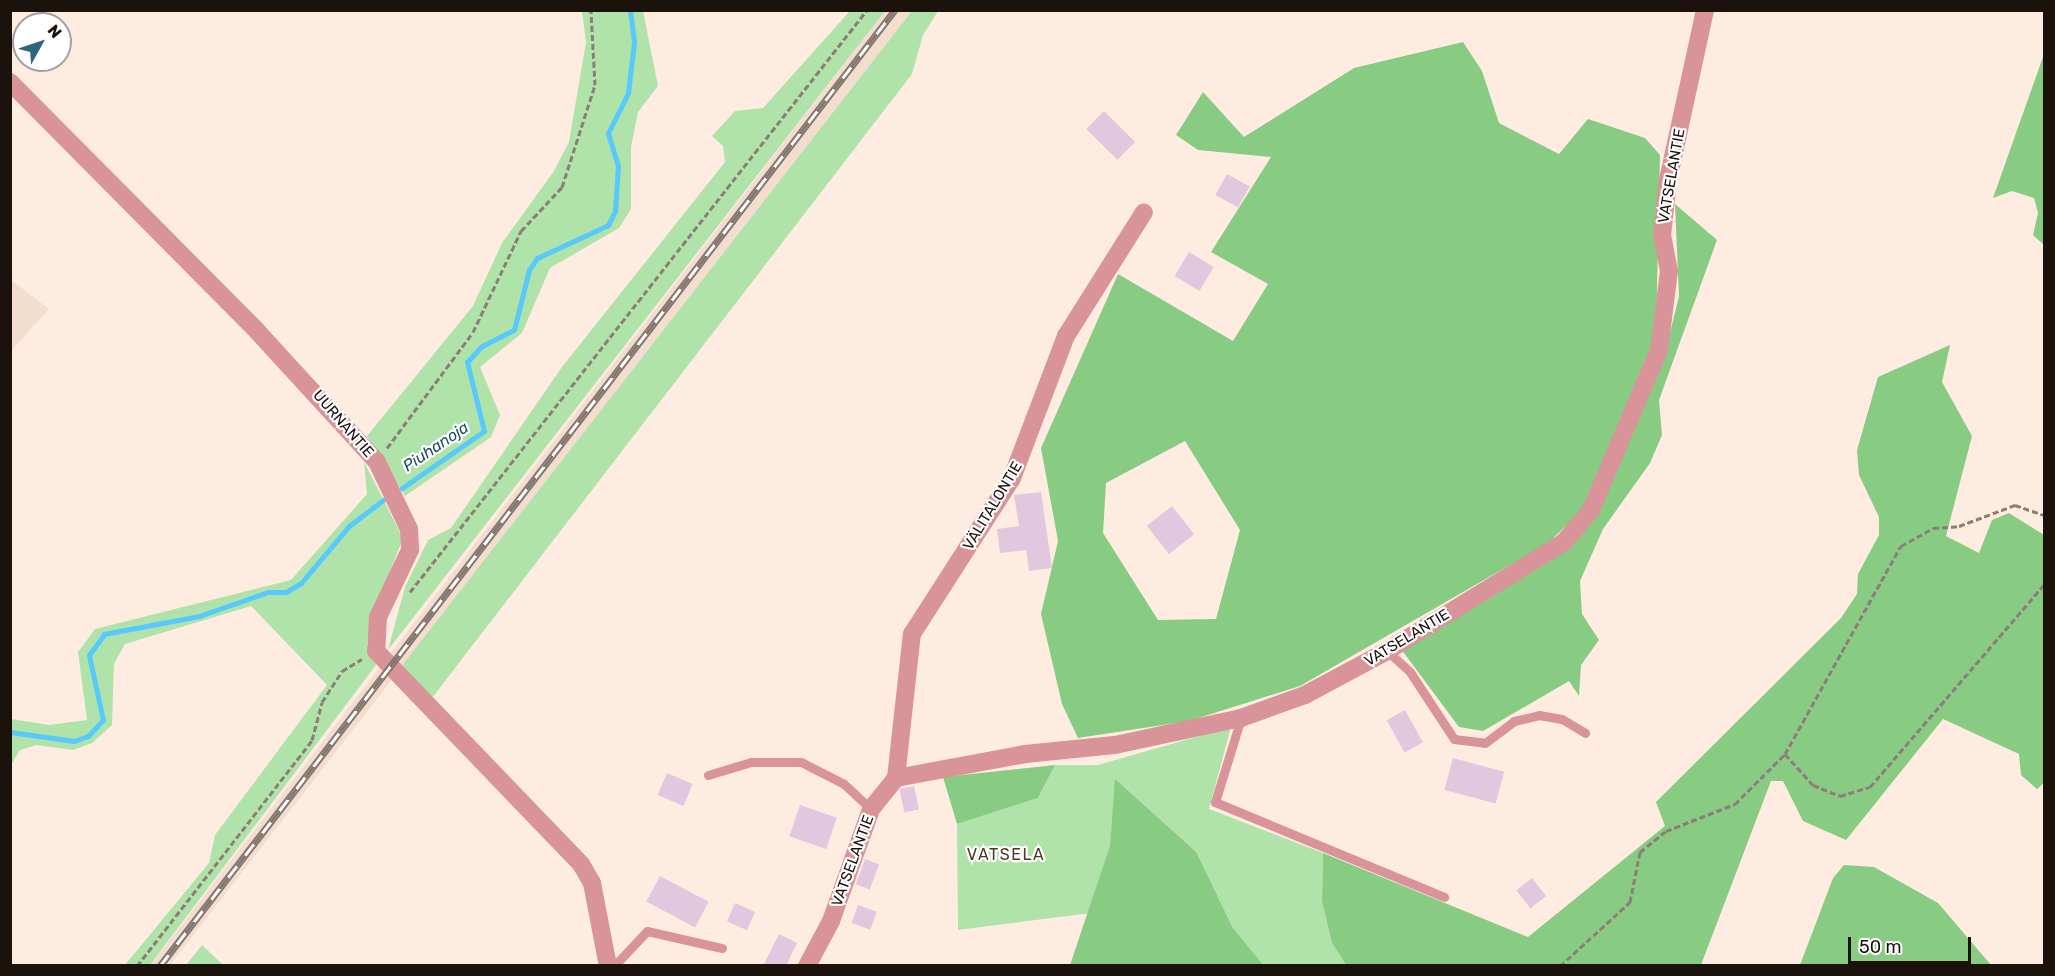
<!DOCTYPE html>
<html>
<head>
<meta charset="utf-8">
<style>
	body { margin:0 }
	#map { position:relative; width:2055px; height:976px; overflow:hidden; background:#feece1; font-family:Rubik,sans-serif }
	div>[style] { position:absolute }
	[style*='--x'] { left:calc(var(--x)*1px); top:calc(var(--y)*1px); width:calc(var(--w)*1px); rotate:calc(var(--a)*1deg) }
	.built>* { inset:0; background:#f2ddcf }
	.green>* { inset:0; background:#afe3aa }
	.forest>* { inset:0; background:#87cc82 }
	.stream>* { height:5px; margin:-2.5px; padding:0 2.5px; transform-origin:2.5px; border-radius:2.5px; background:#58c9fc }
	.building>* { inset:0; background:#e2c8df; transform-origin:0 0 }
	.path>* { height:3px; margin-top:-1.5px; transform-origin:0; background:repeating-linear-gradient(90deg,#8c7e76 0 6px,transparent 0 9px) }
	.lane>* { height:9px; margin:-4.5px; padding:0 4.5px; transform-origin:4.5px; border-radius:4.5px; background:#d89499 }
	.street>* { height:18px; margin:-9px; padding:0 9px; transform-origin:9px; border-radius:9px; background:#d89499 }
	.rail>* { height:7px; margin-top:-3.5px; transform-origin:0; background:repeating-linear-gradient(90deg,#fff 0 14px,#84776e 0 28px); box-sizing:border-box; border-block:2px solid #84776e }
	span { translate:-50% -50%; white-space:nowrap; text-align:center; line-height:1.15; -webkit-text-stroke:4.5px #fff; paint-order:stroke }
	.street-label { font-size:15px; color:#1c120c }
	.water-label { font-size:16px; color:#1f4e64; font-style:italic }
	.neighbourhood-label { font-size:16px; color:#4d3627; letter-spacing:1.5px }
	.frame { position:absolute; inset:0; border:12px solid #1c120c; pointer-events:none }
	.north { position:absolute; left:12px; top:12px; width:60px; height:60px; box-sizing:border-box; background:#fff; border:2px solid #a4a09e; border-radius:50%; rotate:50deg; font-size:16px; font-weight:700; line-height:24px; text-align:center; color:#1c120c }
	.north::after { content:''; display:block; margin:auto; width:21px; height:27px; background:#2e6680; clip-path:polygon(50% 0,100% 100%,50% 72%,0 100%) }
	.scale { position:absolute; left:1848px; top:937px; width:123px; height:27px; box-sizing:border-box; border:3px solid #1c120c; border-top:0; padding-left:8px; font-size:18px; line-height:21px; white-space:nowrap; color:#1c120c; -webkit-text-stroke:4px #fff; paint-order:stroke }
</style>
</head>
<body>
<div id="map">
	<div class="built">
		<div style="clip-path:polygon(885px 11px,912px 11px,170px 965px,150px 966px)"></div>
		<div style="clip-path:polygon(11px 280px,49px 309px,11px 351px)"></div>
	</div>
	<div class="green">
		<div style="clip-path:polygon(582px 11px,643px 11px,658px 86px,638px 112px,631px 147px,631px 209px,619px 228px,550px 268px,522px 333px,480px 367px,500px 415px,491px 437px,405px 496px,367px 436px,473px 306px,502px 243px,554px 171px,569px 142px,586px 42px)"></div>
		<div style="clip-path:polygon(850px 11px,885px 11px,388px 650px,405px 587px,428px 540px,451px 528px,562px 367px,725px 162px,723px 146px,712px 136px,735px 111px,763px 108px)"></div>
		<div style="clip-path:polygon(912px 11px,938px 11px,923px 35px,912px 74px,432px 698px,401px 667px)"></div>
		<div style="clip-path:polygon(364px 462px,403px 538px,374px 612px,367px 644px,376px 665px,150px 965px,125px 965px,209px 863px,215px 835px,327px 685px,251px 606px,125px 644px,114px 664px,112px 725px,92px 743px,73px 750px,37px 745px,20px 750px,11px 765px,11px 719px,49px 725px,87px 720px,78px 652px,95px 629px,291px 580px,367px 494px)"></div>
		<div style="clip-path:polygon(1231px 727px,1209px 809px,1323px 853px,1322px 901px,1332px 943px,1346px 965px,1262px 965px,1233px 928px,1218px 897px,1116px 780px,1110px 846px,1091px 913px,958px 930px,957px 824px,1038px 798px,1055px 765px,1098px 765px)"></div>
		<div style="clip-path:polygon(202px 945px,223px 965px,186px 965px)"></div>
	</div>
	<div class="forest">
		<div style="clip-path:polygon(evenodd,1463px 42px,1482px 71px,1499px 123px,1559px 154px,1588px 119px,1645px 138px,1660px 155px,1656px 334px,1583px 510px,1548px 543px,1300px 686px,1189px 721px,1078px 738px,1062px 704px,1041px 614px,1058px 541px,1041px 448px,1118px 274px,1233px 341px,1268px 284px,1211px 252px,1271px 157px,1198px 150px,1176px 135px,1203px 92px,1244px 137px,1354px 68px,1463px 42px,1185px 441px,1240px 530px,1216px 619px,1158px 620px,1103px 533px,1106px 483px,1185px 441px)"></div>
		<div style="clip-path:polygon(2044px 54px,2044px 245px,2033px 235px,2038px 213px,2034px 198px,2012px 191px,1993px 198px)"></div>
		<div style="clip-path:polygon(1675px 204px,1717px 240px,1659px 400px,1662px 435px,1650px 463px,1603px 529px,1580px 581px,1582px 614px,1599px 640px,1581px 665px,1579px 696px,1569px 681px,1483px 731px,1459px 727px,1401px 649px,1560px 553px,1669px 337px,1679px 296px)"></div>
		<div style="clip-path:polygon(1950px 345px,1942px 382px,1972px 436px,1946px 536px,1979px 553px,1992px 520px,2009px 513px,2044px 535px,2044px 783px,2037px 789px,2021px 775px,2019px 754px,1943px 719px,1846px 840px,1803px 821px,1783px 781px,1771px 781px,1701px 965px,1346px 965px,1332px 943px,1322px 901px,1323px 853px,1528px 937px,1665px 826px,1656px 802px,1841px 618px,1857px 594px,1858px 574px,1879px 535px,1879px 517px,1859px 475px,1857px 450px,1878px 377px)"></div>
		<div style="clip-path:polygon(1055px 765px,1038px 798px,957px 824px,943px 777px)"></div>
		<div style="clip-path:polygon(1115px 779px,1196px 852px,1233px 928px,1263px 965px,1070px 965px,1110px 846px)"></div>
		<div style="clip-path:polygon(1844px 865px,1874px 867px,1938px 903px,1991px 965px,1800px 965px,1833px 878px)"></div>
	</div>
	<div class="stream">
		<div style="--x:402;--y:488;--w:100;--a:-34.8"></div>
		<div style="--x:484;--y:431;--w:71;--a:-103.8"></div>
		<div style="--x:467;--y:362;--w:22;--a:-47"></div>
		<div style="--x:482;--y:346;--w:36;--a:-27"></div>
		<div style="--x:514;--y:330;--w:62;--a:-76"></div>
		<div style="--x:529;--y:270;--w:14;--a:-56"></div>
		<div style="--x:537;--y:258;--w:78;--a:-24.9"></div>
		<div style="--x:608;--y:225;--w:16;--a:-63"></div>
		<div style="--x:615;--y:211;--w:45;--a:-86.2"></div>
		<div style="--x:618;--y:166;--w:34;--a:-107"></div>
		<div style="--x:608;--y:133;--w:45;--a:-63.4"></div>
		<div style="--x:628;--y:93;--w:51;--a:-83.3"></div>
		<div style="--x:634;--y:42;--w:32;--a:-97"></div>
		<div style="--x:10;--y:732;--w:65;--a:8"></div>
		<div style="--x:74;--y:741;--w:15;--a:-20"></div>
		<div style="--x:88;--y:736;--w:22;--a:-47"></div>
		<div style="--x:103;--y:720;--w:66;--a:-102.2"></div>
		<div style="--x:89;--y:655;--w:26;--a:-54"></div>
		<div style="--x:104;--y:634;--w:97;--a:-10.7"></div>
		<div style="--x:199;--y:616;--w:73;--a:-19.2"></div>
		<div style="--x:268;--y:592;--w:18;--a:0"></div>
		<div style="--x:286;--y:592;--w:17;--a:-31"></div>
		<div style="--x:301;--y:583;--w:75;--a:-49.9"></div>
		<div style="--x:349;--y:526;--w:43;--a:-37.4"></div>
	</div>
	<div class="building">
		<div style="left:1104px;top:111px;width:44px;height:25px;rotate:45deg"></div>
		<div style="left:1227px;top:174px;width:26px;height:24px;rotate:29deg"></div>
		<div style="left:1189px;top:252px;width:29px;height:28px;rotate:31deg"></div>
		<div style="clip-path:polygon(1041px 492px,1052px 568px,1029px 571px,1026px 550px,1000px 553px,997px 529px,1019px 526px,1014px 495px)"></div>
		<div style="left:1172px;top:506px;width:36px;height:32px;rotate:52deg"></div>
		<div style="left:1405px;top:710px;width:37px;height:21px;rotate:61deg"></div>
		<div style="left:1453px;top:758px;width:53px;height:33px;rotate:15deg"></div>
		<div style="left:667px;top:773px;width:28px;height:24px;rotate:23deg"></div>
		<div style="left:914px;top:786px;width:24px;height:15px;rotate:78deg"></div>
		<div style="left:800px;top:805px;width:39px;height:33px;rotate:19deg"></div>
		<div style="left:865px;top:859px;width:15px;height:27px;rotate:20deg"></div>
		<div style="left:660px;top:876px;width:55px;height:29px;rotate:28deg"></div>
		<div style="left:1532px;top:878px;width:23px;height:20px;rotate:52deg"></div>
		<div style="left:735px;top:903px;width:22px;height:20px;rotate:24deg"></div>
		<div style="left:858px;top:905px;width:20px;height:19px;rotate:20deg"></div>
		<div style="clip-path:polygon(779px 934px,797px 943px,786px 966px,763px 966px)"></div>
	</div>
	<div class="path">
		<div style="--x:387;--y:448;--w:144;--a:-53.4"></div>
		<div style="--x:473;--y:332;--w:112;--a:-64.6"></div>
		<div style="--x:521;--y:231;--w:60;--a:-47"></div>
		<div style="--x:562;--y:187;--w:107;--a:-72.1"></div>
		<div style="--x:595;--y:85;--w:75;--a:-93.1"></div>
		<div style="--x:410;--y:592;--w:740;--a:-51.86"></div>
		<div style="--x:1785;--y:754;--w:42;--a:47.9"></div>
		<div style="--x:1813;--y:785;--w:29;--a:22"></div>
		<div style="--x:1840;--y:796;--w:31;--a:-17"></div>
		<div style="--x:1870;--y:787;--w:267;--a:-49.3"></div>
		<div style="--x:137;--y:966;--w:286;--a:-52.2"></div>
		<div style="--x:312;--y:740;--w:39;--a:-75"></div>
		<div style="--x:322;--y:702;--w:37;--a:-57"></div>
		<div style="--x:342;--y:671;--w:23;--a:-31"></div>
		<div style="--x:1560;--y:966;--w:95;--a:-42.4"></div>
		<div style="--x:1630;--y:902;--w:51;--a:-78.7"></div>
		<div style="--x:1640;--y:852;--w:33;--a:-39"></div>
		<div style="--x:1666;--y:831;--w:74;--a:-21.4"></div>
		<div style="--x:1735;--y:804;--w:71;--a:-45"></div>
		<div style="--x:1785;--y:754;--w:238;--a:-60.9"></div>
		<div style="--x:1901;--y:546;--w:37;--a:-29"></div>
		<div style="--x:1933;--y:528;--w:26;--a:-4"></div>
		<div style="--x:1959;--y:526;--w:60;--a:-20.6"></div>
		<div style="--x:2015;--y:505;--w:31;--a:19"></div>
	</div>
	<div class="lane">
		<div style="--x:1387;--y:651;--w:31;--a:42"></div>
		<div style="--x:1410;--y:672;--w:80;--a:56.7"></div>
		<div style="--x:1454;--y:739;--w:31;--a:7"></div>
		<div style="--x:1485;--y:743;--w:36;--a:-37"></div>
		<div style="--x:1514;--y:721;--w:26;--a:-13"></div>
		<div style="--x:1539;--y:715;--w:23;--a:10"></div>
		<div style="--x:1562;--y:719;--w:27;--a:31"></div>
		<div style="--x:1241;--y:718;--w:88;--a:107.2"></div>
		<div style="--x:1215;--y:802;--w:248;--a:22.5"></div>
		<div style="--x:708;--y:775;--w:45;--a:-16.8"></div>
		<div style="--x:751;--y:762;--w:50;--a:0"></div>
		<div style="--x:801;--y:762;--w:48;--a:27.1"></div>
		<div style="--x:844;--y:784;--w:37;--a:43"></div>
		<div style="--x:614;--y:966;--w:48;--a:-46.7"></div>
		<div style="--x:647;--y:931;--w:77;--a:12.8"></div>
	</div>
	<div class="street">
		<div style="--x:10;--y:82;--w:351;--a:45.2"></div>
		<div style="--x:257;--y:331;--w:178;--a:47.5"></div>
		<div style="--x:377;--y:462;--w:74;--a:64.5"></div>
		<div style="--x:409;--y:529;--w:21;--a:87"></div>
		<div style="--x:410;--y:550;--w:74;--a:115.5"></div>
		<div style="--x:378;--y:617;--w:34;--a:93"></div>
		<div style="--x:376;--y:651;--w:296;--a:46.1"></div>
		<div style="--x:581;--y:864;--w:22;--a:60"></div>
		<div style="--x:592;--y:883;--w:85;--a:79.1"></div>
		<div style="--x:896;--y:778;--w:145;--a:-83.7"></div>
		<div style="--x:912;--y:634;--w:185;--a:-57.3"></div>
		<div style="--x:1012;--y:478;--w:152;--a:-69.2"></div>
		<div style="--x:1066;--y:336;--w:146;--a:-57.8"></div>
		<div style="--x:807;--y:966;--w:51;--a:-61.9"></div>
		<div style="--x:831;--y:921;--w:119;--a:-70.3"></div>
		<div style="--x:871;--y:809;--w:40;--a:-51"></div>
		<div style="--x:896;--y:778;--w:131;--a:-10.5"></div>
		<div style="--x:1025;--y:754;--w:90;--a:-5.7"></div>
		<div style="--x:1115;--y:745;--w:129;--a:-12.1"></div>
		<div style="--x:1241;--y:718;--w:68;--a:-19.8"></div>
		<div style="--x:1305;--y:695;--w:93;--a:-28.2"></div>
		<div style="--x:1387;--y:651;--w:208;--a:-31.6"></div>
		<div style="--x:1564;--y:542;--w:42;--a:-49.8"></div>
		<div style="--x:1591;--y:510;--w:174;--a:-67"></div>
		<div style="--x:1659;--y:350;--w:80;--a:-82.8"></div>
		<div style="--x:1669;--y:271;--w:36;--a:-101"></div>
		<div style="--x:1662;--y:236;--w:56;--a:-83.9"></div>
		<div style="--x:1668;--y:180;--w:174;--a:-77.7"></div>
	</div>
	<div class="rail">
		<div style="--x:160;--y:966;--w:1206;--a:-52.45"></div>
	</div>
	<div class="street-label">
		<span style="left:1672px;top:176px;rotate:-80deg">VATSELANTIE</span>
		<span style="left:343px;top:424px;rotate:49deg">UURNANTIE</span>
		<span style="left:993px;top:506px;rotate:-59deg">VÄLITALONTIE</span>
		<span style="left:1407px;top:638px;rotate:-31deg">VATSELANTIE</span>
		<span style="left:853px;top:861px;rotate:-70deg">VATSELANTIE</span>
	</div>
	<div class="water-label">
		<span style="left:436px;top:447px;rotate:-34deg">Piuhanoja</span>
	</div>
	<div class="neighbourhood-label">
		<span style="left:1006px;top:855px">VATSELA</span>
	</div>
	<div class="frame"></div>
	<div class="north">N</div>
	<div class="scale">50 m</div>
</div>
</body>
</html>
